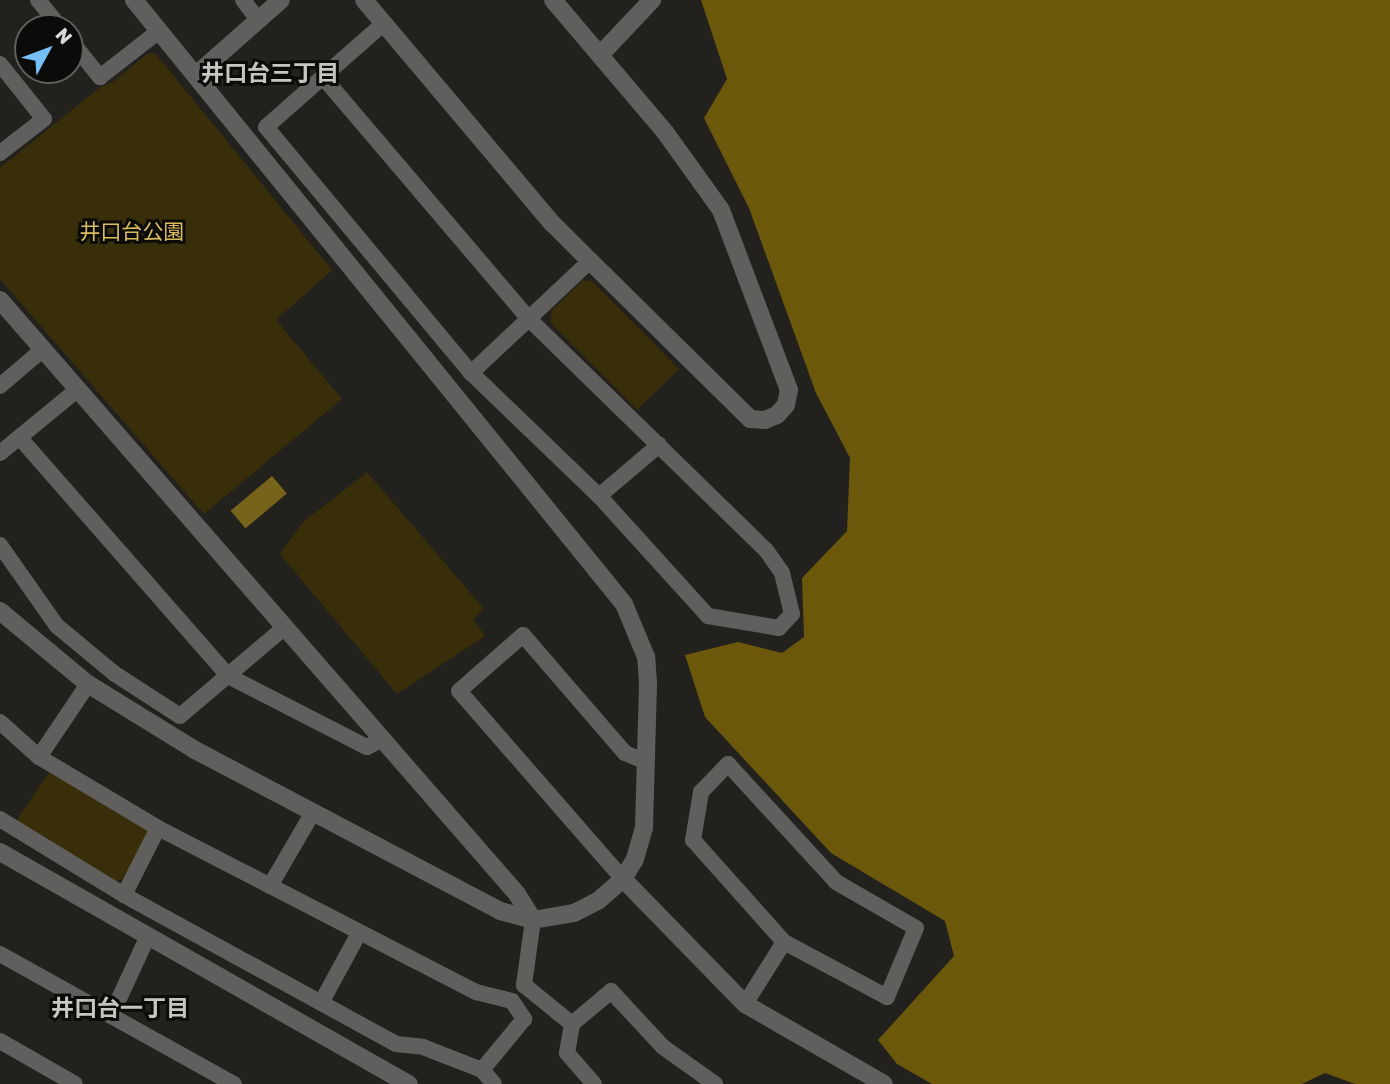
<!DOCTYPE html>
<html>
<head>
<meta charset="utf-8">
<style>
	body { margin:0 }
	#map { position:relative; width:1390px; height:1084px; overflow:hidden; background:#22211d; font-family:Rubik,"Noto Sans JP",sans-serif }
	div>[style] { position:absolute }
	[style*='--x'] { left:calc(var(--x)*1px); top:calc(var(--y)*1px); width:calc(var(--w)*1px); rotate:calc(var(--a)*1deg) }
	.green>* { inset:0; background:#382e09 }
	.forest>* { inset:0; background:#6c580a }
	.water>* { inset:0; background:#77631a; transform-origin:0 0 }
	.minor>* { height:16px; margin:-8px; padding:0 8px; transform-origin:8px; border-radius:8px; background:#605f5d }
	.tertiary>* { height:18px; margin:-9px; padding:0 9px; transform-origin:9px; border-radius:9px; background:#605f5d }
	span { translate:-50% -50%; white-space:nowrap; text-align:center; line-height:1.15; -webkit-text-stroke:6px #0b0b09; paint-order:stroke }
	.park-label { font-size:21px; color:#d9bb5a }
	.neighbourhood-label { font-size:23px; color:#c7c5c0; font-weight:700 }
	.north { position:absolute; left:14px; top:14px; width:70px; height:70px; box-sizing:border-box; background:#0b0b09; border:2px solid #5f5e5c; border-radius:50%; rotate:49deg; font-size:19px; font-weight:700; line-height:28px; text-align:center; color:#dcdbd9 }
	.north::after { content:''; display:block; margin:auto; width:24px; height:32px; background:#76c0f7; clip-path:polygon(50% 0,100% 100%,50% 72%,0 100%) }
</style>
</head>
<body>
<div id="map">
	<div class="green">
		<div style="clip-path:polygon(155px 53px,332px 270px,276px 320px,342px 399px,204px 514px,0 279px,0 168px,99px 88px,114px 81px,147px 54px)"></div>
		<div style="clip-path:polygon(583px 280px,592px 281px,679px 369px,637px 410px,551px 323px,551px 311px)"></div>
		<div style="clip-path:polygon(367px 472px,484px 609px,473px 619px,485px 636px,397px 694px,280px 554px,302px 523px)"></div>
		<div style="clip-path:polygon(50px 771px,147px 829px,148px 838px,125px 879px,115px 881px,16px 821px)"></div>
	</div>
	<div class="forest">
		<div style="clip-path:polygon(701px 0,1390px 0,1390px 1084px,1355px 1084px,1325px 1073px,1302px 1084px,932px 1084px,897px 1064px,878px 1040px,954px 956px,945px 921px,831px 853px,705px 717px,685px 655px,738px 642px,782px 653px,804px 637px,802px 578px,847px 531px,850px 458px,816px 393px,749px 208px,704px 118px,727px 79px)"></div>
	</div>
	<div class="water">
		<div style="left:272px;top:476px;width:23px;height:54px;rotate:50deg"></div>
	</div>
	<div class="minor">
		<div style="--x:38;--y:0;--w:36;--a:51"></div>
		<div style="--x:243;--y:0;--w:25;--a:53"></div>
		<div style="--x:70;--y:40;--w:48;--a:51"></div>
		<div style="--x:100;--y:77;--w:75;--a:-37.9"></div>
		<div style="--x:0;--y:64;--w:70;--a:51.3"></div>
		<div style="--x:44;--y:119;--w:56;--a:142.3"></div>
		<div style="--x:323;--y:77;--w:316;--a:49.6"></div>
		<div style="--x:528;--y:318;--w:332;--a:44.3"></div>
		<div style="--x:766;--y:550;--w:28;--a:55"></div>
		<div style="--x:782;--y:573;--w:42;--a:76.3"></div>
		<div style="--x:792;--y:614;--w:19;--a:133"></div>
		<div style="--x:779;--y:628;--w:72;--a:-170.4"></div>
		<div style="--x:708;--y:616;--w:162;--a:-132.2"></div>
		<div style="--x:599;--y:496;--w:178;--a:-136.1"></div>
		<div style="--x:471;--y:373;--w:320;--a:-129.8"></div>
		<div style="--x:266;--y:127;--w:157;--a:-41.4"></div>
		<div style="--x:471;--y:373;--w:163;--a:-43.3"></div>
		<div style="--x:0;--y:386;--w:55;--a:-40.6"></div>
		<div style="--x:20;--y:438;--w:316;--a:48.8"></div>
		<div style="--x:228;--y:676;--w:156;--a:27.1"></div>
		<div style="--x:367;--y:747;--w:18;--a:-27"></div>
		<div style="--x:0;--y:453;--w:99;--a:-39.3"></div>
		<div style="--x:599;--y:496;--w:79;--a:-40.4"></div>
		<div style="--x:0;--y:545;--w:99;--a:54.9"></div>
		<div style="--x:57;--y:626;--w:75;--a:39.6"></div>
		<div style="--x:115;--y:674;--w:77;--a:32.9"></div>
		<div style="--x:180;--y:716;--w:138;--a:-40.3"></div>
		<div style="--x:0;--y:722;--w:52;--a:41.9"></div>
		<div style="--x:39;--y:757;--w:139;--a:30.8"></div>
		<div style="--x:158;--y:828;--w:358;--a:27.3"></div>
		<div style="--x:476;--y:992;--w:37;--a:14"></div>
		<div style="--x:512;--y:1001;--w:22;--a:56"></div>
		<div style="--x:524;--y:1019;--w:66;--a:129.5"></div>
		<div style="--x:39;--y:757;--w:88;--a:-56.1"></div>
		<div style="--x:728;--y:764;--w:160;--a:47.5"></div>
		<div style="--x:836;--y:882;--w:92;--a:29.9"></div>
		<div style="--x:916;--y:928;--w:75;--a:112.8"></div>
		<div style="--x:887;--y:997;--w:117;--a:-151.9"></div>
		<div style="--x:784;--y:942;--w:137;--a:-131.7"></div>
		<div style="--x:693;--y:840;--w:49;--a:-80.5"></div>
		<div style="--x:701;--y:792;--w:39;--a:-46"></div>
		<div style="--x:0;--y:819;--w:145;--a:31.5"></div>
		<div style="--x:124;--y:895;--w:310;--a:28.7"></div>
		<div style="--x:396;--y:1044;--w:27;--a:6"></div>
		<div style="--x:423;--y:1047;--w:63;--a:21.3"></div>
		<div style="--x:482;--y:1070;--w:18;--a:49"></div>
		<div style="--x:623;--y:879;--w:249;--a:-131.1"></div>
		<div style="--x:459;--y:691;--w:85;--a:-41.2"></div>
		<div style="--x:523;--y:635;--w:156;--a:49.2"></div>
		<div style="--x:625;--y:753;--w:23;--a:23"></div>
		<div style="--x:270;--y:886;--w:86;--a:-59.8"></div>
		<div style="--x:124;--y:895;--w:75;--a:-63.1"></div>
		<div style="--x:533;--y:920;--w:66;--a:97.9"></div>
		<div style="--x:524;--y:985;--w:62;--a:39.1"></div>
		<div style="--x:0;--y:954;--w:268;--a:29.1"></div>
		<div style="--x:321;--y:1003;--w:80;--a:-61.5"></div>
		<div style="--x:745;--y:1004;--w:73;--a:-57.8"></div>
		<div style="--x:111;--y:1016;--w:86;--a:-65.2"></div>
		<div style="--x:0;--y:1041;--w:86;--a:29.8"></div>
		<div style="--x:594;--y:1084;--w:41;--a:-131.1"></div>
		<div style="--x:567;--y:1053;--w:29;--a:-80"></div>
		<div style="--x:572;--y:1024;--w:51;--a:-40.2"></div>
		<div style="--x:611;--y:991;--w:76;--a:47.1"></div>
		<div style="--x:663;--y:1047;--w:64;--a:35.4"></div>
	</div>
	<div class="tertiary">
		<div style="--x:364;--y:0;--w:292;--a:49.9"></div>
		<div style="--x:552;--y:223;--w:54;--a:45"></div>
		<div style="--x:590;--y:261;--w:225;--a:44.6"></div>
		<div style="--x:750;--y:419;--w:15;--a:4"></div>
		<div style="--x:765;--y:420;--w:13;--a:-23"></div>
		<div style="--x:777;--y:415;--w:13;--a:-48"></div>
		<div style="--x:786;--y:405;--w:15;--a:-79"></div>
		<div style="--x:789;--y:390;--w:192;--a:-110.7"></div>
		<div style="--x:721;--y:210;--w:96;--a:-125.7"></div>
		<div style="--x:665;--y:132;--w:173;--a:-130.3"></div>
		<div style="--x:600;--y:55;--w:76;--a:-46.6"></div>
		<div style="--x:196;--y:75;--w:113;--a:-41.4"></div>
		<div style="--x:0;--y:300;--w:787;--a:48.96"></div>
		<div style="--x:517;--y:894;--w:31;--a:58"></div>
		<div style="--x:0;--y:611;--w:114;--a:39.7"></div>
		<div style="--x:88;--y:684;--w:126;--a:31.7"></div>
		<div style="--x:195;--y:750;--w:345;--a:27.8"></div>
		<div style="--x:500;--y:911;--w:34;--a:15"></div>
		<div style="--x:533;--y:920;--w:42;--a:-9.7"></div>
		<div style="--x:574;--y:913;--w:28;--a:-27"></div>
		<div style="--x:599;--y:900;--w:32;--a:-41"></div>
		<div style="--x:623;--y:879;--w:23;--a:-59"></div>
		<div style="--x:635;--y:859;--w:32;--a:-74"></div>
		<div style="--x:644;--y:828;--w:145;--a:-88.4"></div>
		<div style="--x:648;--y:683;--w:26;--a:-94"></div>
		<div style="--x:646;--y:657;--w:57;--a:-112.5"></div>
		<div style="--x:624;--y:604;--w:778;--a:-129.05"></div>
		<div style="--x:0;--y:852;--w:470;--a:29.6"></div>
		<div style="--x:623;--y:879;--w:175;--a:45.7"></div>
		<div style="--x:745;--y:1004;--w:160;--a:29.9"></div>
	</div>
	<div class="park-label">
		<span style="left:132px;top:232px">井口台公園</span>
	</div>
	<div class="neighbourhood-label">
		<span style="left:270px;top:73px">井口台三丁目</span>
		<span style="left:120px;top:1008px">井口台一丁目</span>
	</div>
	<div class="north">N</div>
</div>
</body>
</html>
